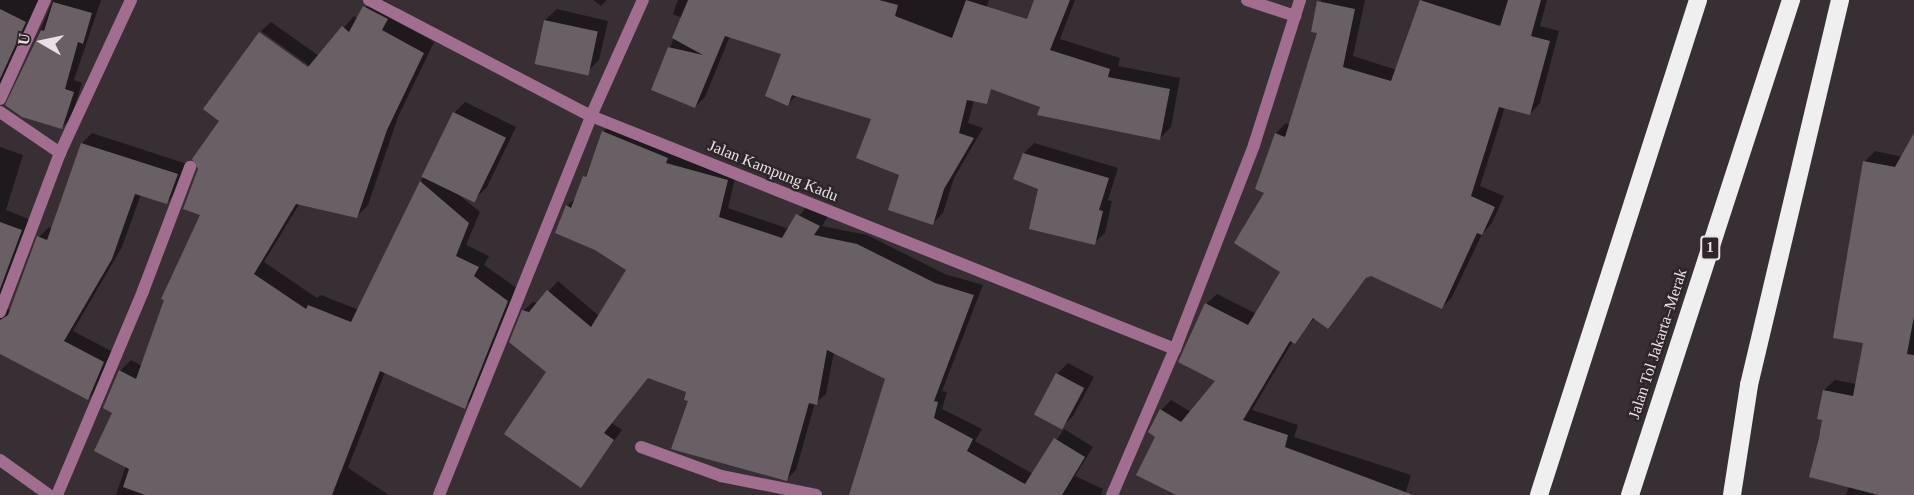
<!DOCTYPE html>
<html>
<head>
<meta charset="utf-8">
<style>
	body { margin:0 }
	#map { position:relative; width:1914px; height:495px; overflow:hidden; background:#382f35; font-family:Georgia,serif }
	div>[style] { position:absolute }
	[style*='--x'] { left:calc(var(--x)*1px); top:calc(var(--y)*1px); width:calc(var(--w)*1px); rotate:calc(var(--a)*1deg) }
	.shadow>* { inset:0; background:#0007 }
	.building>* { inset:0; background:#696065; transform-origin:0 0 }
	.street>* { height:12px; margin:-6px; padding:0 6px; transform-origin:6px; border-radius:6px; background:#a26e90 }
	.highway>* { height:18px; margin:-9px; padding:0 9px; transform-origin:9px; border-radius:9px; background:#efefef }
	span { translate:-50% -50%; white-space:nowrap; text-align:center; line-height:1.15; -webkit-text-stroke:5px #2e252b; paint-order:stroke }
	.shield-label span { padding:2px 4px; background:#2e252b; border:2px solid; border-radius:4px; -webkit-text-stroke-width:0 }
	.shield-label { font-size:15px; color:#e6e1e4; font-weight:700 }
	.street-label { font-size:16px; color:#e6e1e4 }
	.north { position:absolute; left:12px; top:12px; width:60px; height:60px; -webkit-text-stroke:4px #2e252b; paint-order:stroke; rotate:279deg; font-size:16px; font-weight:700; line-height:24px; text-align:center; color:#e6e1e4 }
	.north::after { content:''; display:block; margin:auto; width:21px; height:27px; background:#e6e1e4; clip-path:polygon(50% 0,100% 100%,50% 72%,0 100%) }
</style>
</head>
<body>
<div id="map">
	<div class="shadow">
		<div style="clip-path:polygon(0 0,40px 0,0 83px)"></div>
		<div style="clip-path:polygon(53px 0,101px 0,74px 80px,82px 83px,71px 118px,61px 128px,12px 97px)"></div>
		<div style="clip-path:polygon(371px 0,384px 0,398px 8px,392px 19px,434px 42px,398px 117px,368px 205px,357px 216px,300px 203px,264px 262px,317px 298px,321px 295px,359px 310px,454px 113px,465px 102px,516px 127px,487px 187px,476px 198px,453px 190px,480px 212px,466px 245px,489px 256px,484px 265px,518px 289px,475px 396px,464px 407px,385px 372px,348px 468px,389px 495px,116px 495px,126px 465px,114px 413px,120px 371px,131px 360px,142px 366px,315px 70px,261px 31px,271px 22px,319px 56px,354px 16px,358px 19px)"></div>
		<div style="clip-path:polygon(593px 0,607px 0,601px 6px)"></div>
		<div style="clip-path:polygon(678px 0,989px 0,960px 83px,977px 89px,968px 123px,983px 128px,954px 178px,943px 213px,933px 223px,873px 119px,797px 95px,788px 104px,783px 54px,730px 36px,705px 97px,695px 107px,653px 89px,682px 18px,673px 14px)"></div>
		<div style="clip-path:polygon(1036px 0,1075px 0,1060px 39px,1120px 58px,1118px 66px,1180px 78px,1171px 127px,1160px 138px,1042px 106px)"></div>
		<div style="clip-path:polygon(1321px 0,1365px 0,1353px 56px,1397px 70px,1422px 0,1547px 0,1540px 26px,1559px 31px,1540px 103px,1530px 114px,1505px 107px,1480px 186px,1504px 196px,1492px 223px,1482px 234px,1452px 297px,1442px 308px,1369px 275px,1328px 327px,1315px 318px,1293px 341px,1252px 410px,1298px 425px,1294px 437px,1411px 475px,1405px 495px,1179px 495px,1157px 436px,1161px 410px,1171px 400px,1191px 412px,1217px 380px,1206px 304px,1217px 294px,1257px 314px,1282px 271px,1266px 192px,1257px 188px,1276px 133px,1286px 123px,1290px 125px,1319px 32px)"></div>
		<div style="clip-path:polygon(557px 9px,608px 21px,599px 60px,588px 71px,545px 20px)"></div>
		<div style="clip-path:polygon(613px 122px,737px 170px,728px 208px,789px 229px,807px 206px,828px 216px,822px 226px,867px 235px,945px 274px,983px 285px,942px 391px,947px 392px,942px 409px,982px 429px,975px 441px,1033px 474px,1064px 429px,1093px 447px,1075px 476px,1103px 489px,1101px 495px,864px 495px,887px 378px,834px 352px,826px 394px,815px 403px,796px 470px,787px 479px,690px 400px,688px 391px,649px 376px,612px 423px,622px 430px,581px 486px,549px 372px,523px 311px,533px 302px,538px 303px,558px 281px,599px 316px,628px 269px,567px 206px,577px 197px,603px 132px)"></div>
		<div style="clip-path:polygon(92px 133px,187px 164px,177px 192px,167px 202px,141px 194px,122px 247px,73px 331px,113px 352px,98px 389px,88px 399px,0 353px,0 147px,23px 155px,6px 210px,31px 220px,4px 308px,11px 310px,39px 237px,49px 227px,53px 229px,82px 143px)"></div>
		<div style="clip-path:polygon(1914px 136px,1914px 495px,1846px 495px,1849px 486px,1823px 419px,1824px 390px,1835px 380px,1857px 384px,1864px 341px,1864px 162px,1875px 151px,1903px 157px)"></div>
		<div style="clip-path:polygon(1034px 143px,1118px 168px,1108px 200px,1112px 201px,1105px 233px,1094px 243px,1040px 188px,1024px 153px)"></div>
		<div style="clip-path:polygon(1068px 363px,1094px 377px,1073px 416px,1062px 427px,1057px 374px)"></div>
	</div>
	<div class="building">
		<div style="clip-path:polygon(688px 0,879px 0,898px 5px,895px 16px,952px 38px,966px 0,1027px 19px,1034px 0,1070px 0,1050px 50px,1110px 69px,1108px 77px,1170px 89px,1160px 140px,1037px 115px,1040px 107px,991px 89px,987px 104px,967px 100px,959px 133px,974px 138px,944px 189px,933px 225px,888px 210px,899px 175px,856px 158px,871px 119px,792px 95px,788px 106px,765px 96px,781px 54px,725px 36px,695px 108px,651px 90px,668px 47px,703px 55px,672px 38px)"></div>
		<div style="clip-path:polygon(1420px 0,1500px 26px,1508px 0,1541px 0,1531px 36px,1550px 41px,1530px 115px,1499px 107px,1471px 196px,1495px 207px,1482px 235px,1477px 233px,1442px 309px,1371px 276px,1366px 278px,1328px 329px,1313px 318px,1295px 344px,1290px 341px,1243px 420px,1288px 435px,1285px 447px,1413px 495px,1176px 495px,1136px 475px,1155px 437px,1148px 432px,1160px 409px,1181px 422px,1215px 381px,1178px 362px,1205px 303px,1248px 325px,1280px 272px,1234px 243px,1264px 193px,1255px 189px,1275px 133px,1285px 137px,1317px 33px,1311px 32px,1317px 1px,1355px 9px,1343px 67px,1391px 81px)"></div>
		<div style="clip-path:polygon(53px 2px,92px 13px,83px 44px,78px 42px,65px 89px,74px 92px,62px 129px,22px 117px,5px 105px,41px 30px,44px 31px)"></div>
		<div style="clip-path:polygon(363px 6px,388px 19px,382px 30px,424px 53px,387px 130px,357px 218px,296px 204px,254px 274px,306px 309px,308px 305px,351px 322px,420px 181px,469px 223px,456px 256px,479px 267px,474px 276px,508px 301px,465px 409px,380px 371px,332px 495px,145px 495px,123px 487px,129px 469px,94px 451px,112px 413px,103px 408px,119px 370px,136px 379px,164px 300px,161px 299px,200px 215px,183px 209px,198px 169px,192px 159px,219px 121px,203px 109px,259px 32px,308px 67px,342px 26px,349px 32px)"></div>
		<div style="clip-path:polygon(0 9px,26px 22px,0 79px)"></div>
		<div style="left:544px;top:20px;width:55px;height:45px;rotate:12deg"></div>
		<div style="left:453px;top:112px;width:59px;height:72px;rotate:26deg"></div>
		<div style="clip-path:polygon(602px 131px,668px 158px,666px 163px,728px 180px,719px 217px,782px 238px,796px 214px,820px 226px,814px 235px,857px 244px,935px 283px,974px 295px,934px 401px,938px 402px,934px 418px,973px 439px,967px 451px,1025px 484px,1054px 438px,1085px 457px,1062px 495px,849px 495px,885px 379px,827px 350px,817px 405px,809px 403px,787px 481px,671px 449px,688px 401px,684px 400px,686px 392px,648px 378px,604px 433px,614px 440px,581px 488px,504px 434px,546px 372px,509px 342px,522px 310px,529px 312px,547px 290px,591px 327px,626px 270px,595px 250px,555px 233px,566px 205px,571px 208px,583px 176px,586px 177px)"></div>
		<div style="clip-path:polygon(1914px 133px,1914px 316px,1907px 354px,1914px 355px,1914px 495px,1878px 495px,1809px 477px,1819px 438px,1822px 420px,1817px 419px,1823px 390px,1853px 396px,1863px 343px,1833px 338px,1863px 161px,1895px 167px)"></div>
		<div style="clip-path:polygon(81px 143px,178px 174px,167px 204px,135px 194px,112px 259px,64px 341px,104px 362px,88px 400px,0 354px,0 320px,8px 315px,37px 236px,47px 240px)"></div>
		<div style="clip-path:polygon(1023px 153px,1109px 178px,1099px 210px,1103px 211px,1095px 245px,1029px 229px,1038px 189px,1013px 179px)"></div>
		<div style="clip-path:polygon(0 222px,22px 230px,0 289px)"></div>
		<div style="left:1056px;top:373px;width:32px;height:47px;rotate:28deg"></div>
	</div>
	<div class="street">
		<div style="--x:369;--y:0;--w:250;--a:27.6"></div>
		<div style="--x:591;--y:116;--w:629;--a:21.75"></div>
		<div style="--x:1247;--y:0;--w:51;--a:18.4"></div>
		<div style="--x:0;--y:99;--w:109;--a:-65.6"></div>
		<div style="--x:0;--y:112;--w:73;--a:34.3"></div>
		<div style="--x:0;--y:312;--w:170;--a:-69.3"></div>
		<div style="--x:60;--y:153;--w:169;--a:-65.1"></div>
		<div style="--x:641;--y:447;--w:85;--a:19.9"></div>
		<div style="--x:721;--y:476;--w:97;--a:11.3"></div>
		<div style="--x:0;--y:460;--w:60;--a:35.5"></div>
		<div style="--x:57;--y:495;--w:221;--a:-67.1"></div>
		<div style="--x:143;--y:291;--w:133;--a:-69.2"></div>
		<div style="--x:439;--y:495;--w:408;--a:-68.1"></div>
		<div style="--x:591;--y:116;--w:127;--a:-65.9"></div>
		<div style="--x:1112;--y:495;--w:159;--a:-66.7"></div>
		<div style="--x:1175;--y:349;--w:219;--a:-68.8"></div>
		<div style="--x:1254;--y:145;--w:152;--a:-72.4"></div>
	</div>
	<div class="highway">
		<div style="--x:1539;--y:495;--w:520;--a:-72.19"></div>
		<div style="--x:1630;--y:495;--w:521;--a:-71.98"></div>
		<div style="--x:1732;--y:495;--w:111;--a:-81.2"></div>
		<div style="--x:1749;--y:385;--w:396;--a:-76.7"></div>
	</div>
	<div class="shield-label">
		<span style="left:1710px;top:248px">1</span>
	</div>
	<div class="street-label">
		<span style="left:773px;top:171px;rotate:22deg">Jalan Kampung Kadu</span>
		<span style="left:1658px;top:344px;rotate:-72deg">Jalan Tol Jakarta–Merak</span>
	</div>
	<div class="north">U</div>
</div>
</body>
</html>
